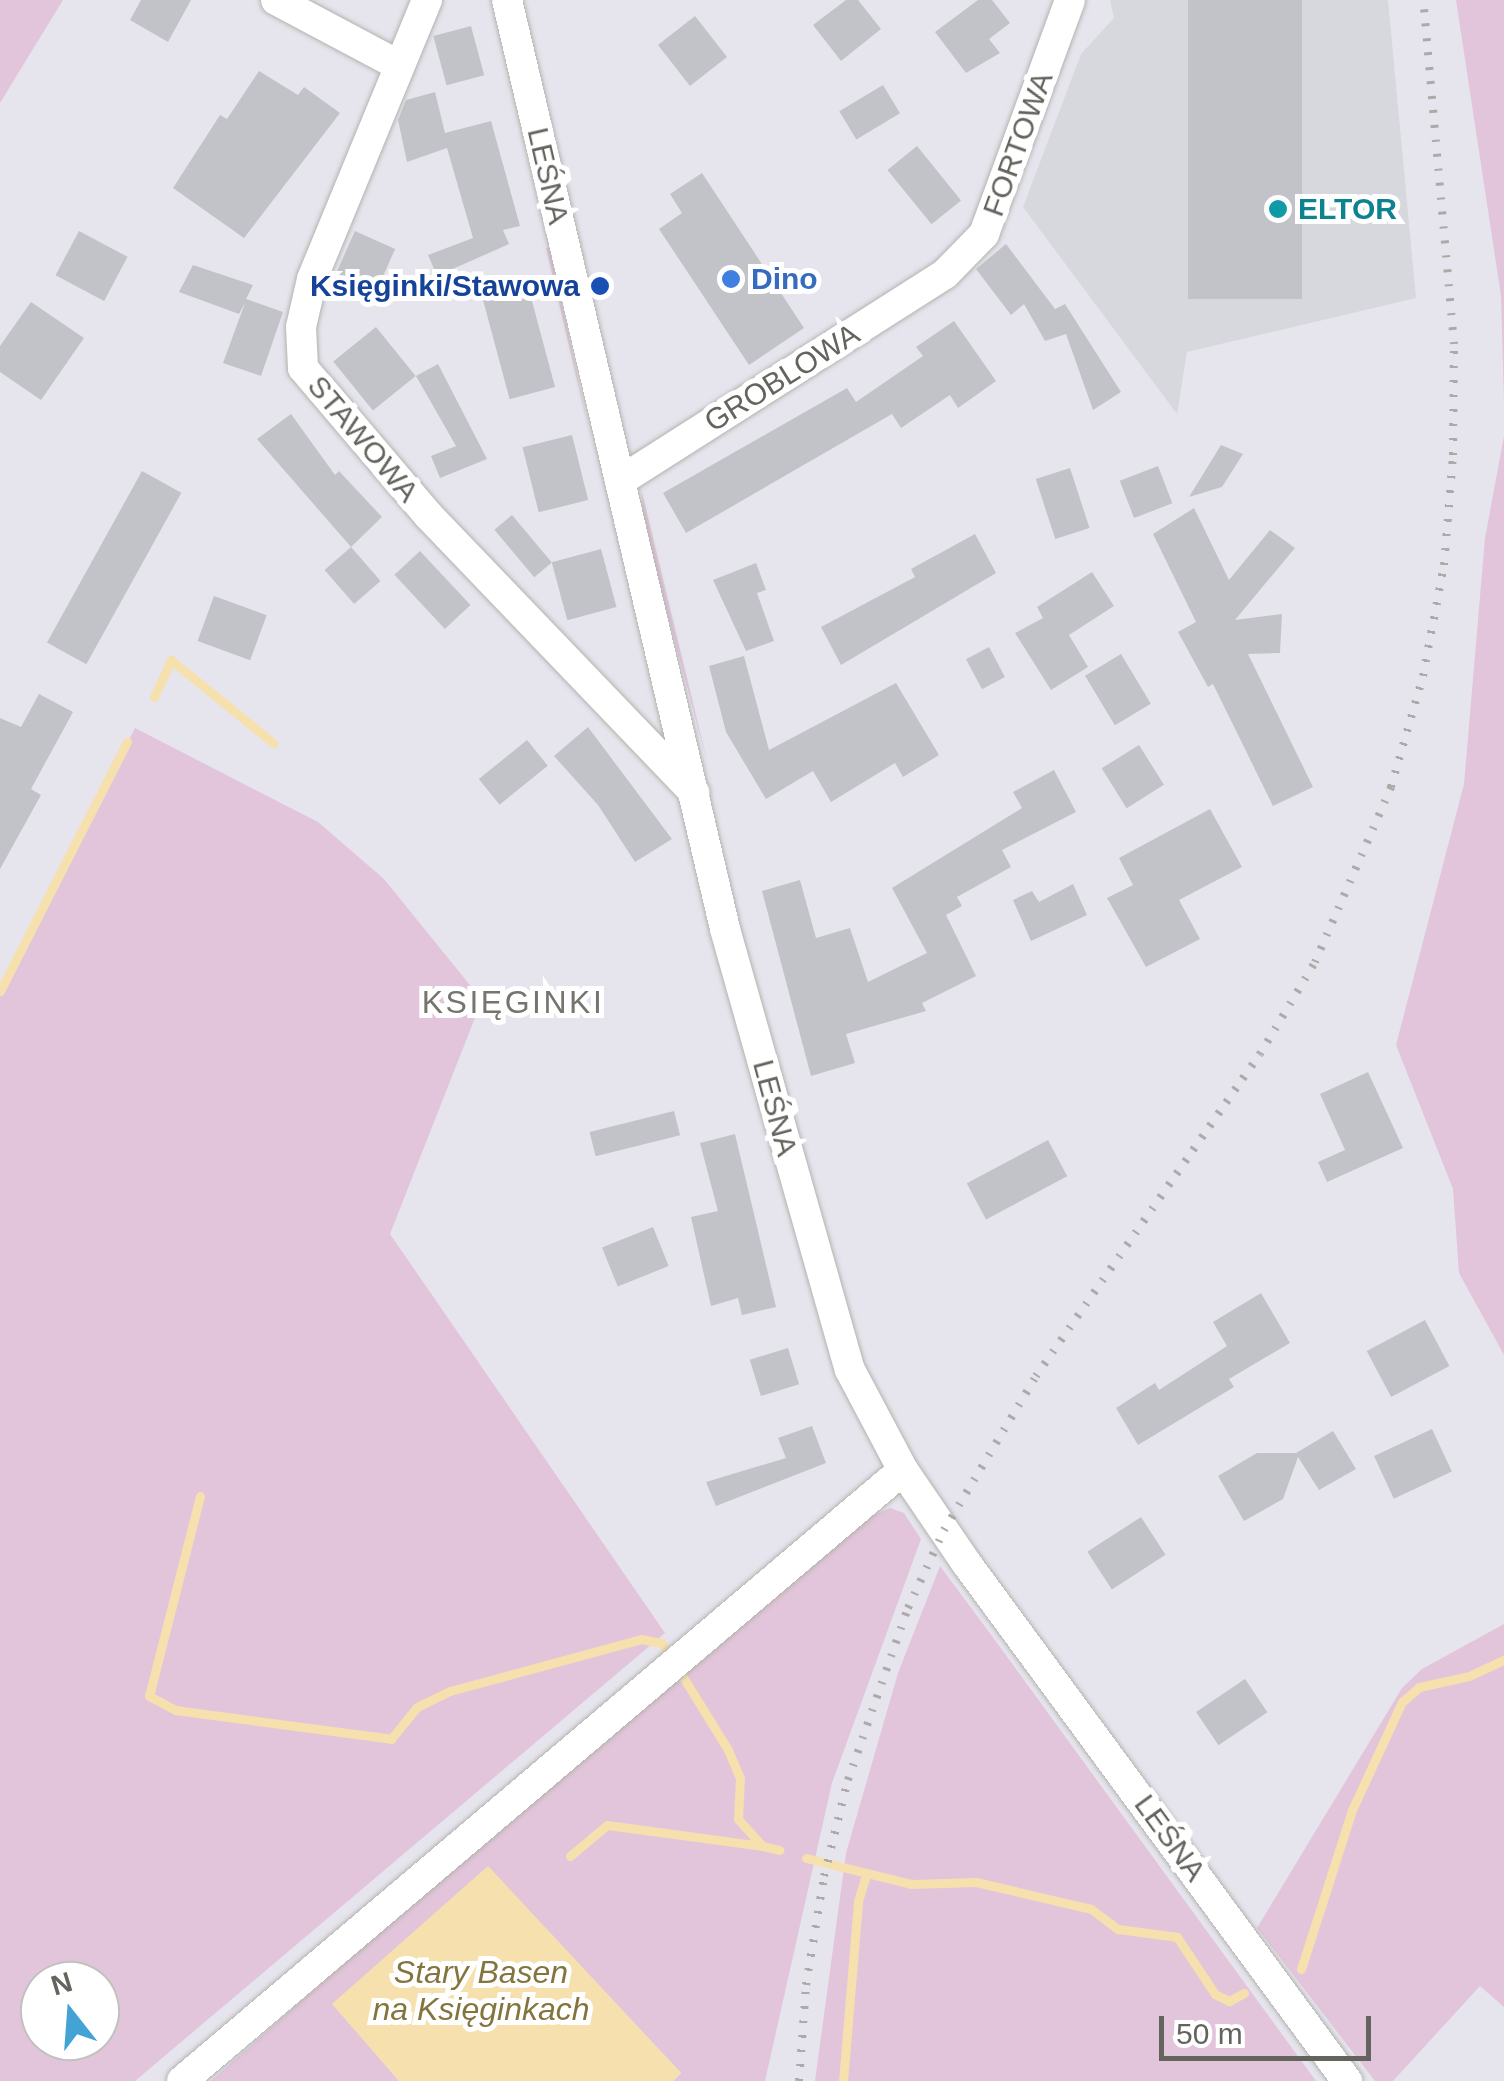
<!DOCTYPE html>
<html>
<head>
<meta charset="utf-8">
<style>
	body { margin:0 }
	#map { position:relative; width:1504px; height:2081px; overflow:hidden; background:#e6e5ee; font-family:Helvetica,sans-serif }
	div>[style] { position:absolute }
	[style*='--x'] { left:calc(var(--x)*1px); top:calc(var(--y)*1px); width:calc(var(--w)*1px); rotate:calc(var(--a)*1deg) }
	.industrial>* { inset:0; background:#d7d8dd }
	.green>* { inset:0; background:#e2c5da }
	.water>* { inset:0; background:#f5e0ae }
	.stream>* { height:9px; margin:-4.5px; padding:0 4.5px; transform-origin:4.5px; border-radius:4.5px; background:#f5e0ae }
	.building>* { inset:0; background:#c2c3c9; transform-origin:0 0 }
	.roads { filter:drop-shadow(0 0 2px #b4b3ae) drop-shadow(0 0 2px #b4b3ae) }
	.street>* { height:30px; margin:-15px; padding:0 15px; transform-origin:15px; border-radius:15px; background:#fff }
	.secondary>* { height:30px; margin:-15px; padding:0 15px; transform-origin:15px; border-radius:15px; background:#fff }
	.rail>* { height:8px; margin-top:-4px; transform-origin:0; background:repeating-linear-gradient(90deg,#abaaa9 0 2.5px,transparent 0 14.5px) }
	.dots>* { width:28px; height:28px; translate:-50% -50%; box-sizing:border-box; border:5px solid #fff; border-radius:50% }
	span { translate:-50% -50%; white-space:nowrap; text-align:center; line-height:1.15; -webkit-text-stroke:10px #fff; paint-order:stroke }
	.street-label { font-size:30px; color:#64635d }
	.culture-label { font-size:30px; color:#0d838f; font-weight:700 }
	.left { translate:0 -50%; text-align:left }
	.shop-label { font-size:30px; color:#366cbe; font-weight:700 }
	.transit-label { font-size:30px; color:#164399; font-weight:700 }
	.right { translate:-100% -50%; text-align:right }
	.neighbourhood-label { font-size:32px; color:#76746e; letter-spacing:2.5px }
	.water-label { font-size:32px; color:#84753f; font-style:italic }
	.north { position:absolute; left:20px; top:1961px; width:100px; height:100px; box-sizing:border-box; background:#fff; border:2px solid #c1c1be; border-radius:50%; rotate:343deg; font-size:28px; font-weight:700; line-height:40px; text-align:center; color:#64635d }
	.north::after { content:''; display:block; margin:auto; width:35px; height:45px; background:#44a3d5; clip-path:polygon(50% 0,100% 100%,50% 72%,0 100%) }
	.scale { position:absolute; left:1159px; top:2016px; width:212px; height:45px; box-sizing:border-box; border:5px solid #64635d; border-top:0; padding-left:12px; font-size:30px; line-height:35px; white-space:nowrap; color:#64635d; -webkit-text-stroke:8px #fff; paint-order:stroke }
</style>
</head>
<body>
<div id="map">
	<div class="industrial">
		<div style="clip-path:polygon(1110px 0,1388px 0,1416px 298px,1187px 352px,1177px 414px,1023px 207px,1081px 54px,1114px 18px)"></div>
	</div>
	<div class="green">
		<div style="clip-path:polygon(0 0,63px 0,0 103px)"></div>
		<div style="clip-path:polygon(1456px 0,1504px 0,1504px 402px,1501px 296px)"></div>
		<div style="clip-path:polygon(546px 248px,550px 248px,588px 427px)"></div>
		<div style="clip-path:polygon(1504px 436px,1504px 1355px,1459px 1273px,1453px 1189px,1396px 1045px,1464px 784px,1485px 538px)"></div>
		<div style="clip-path:polygon(642px 492px,708px 765px,643px 522px)"></div>
		<div style="clip-path:polygon(evenodd,135px 728px,318px 822px,384px 879px,482px 1000px,390px 1234px,665px 1633px,135px 2081px,0 2081px,0 994px,135px 728px,40px 1981px,100px 1981px,100px 2041px,40px 2041px,40px 1981px)"></div>
		<div style="clip-path:polygon(890px 1508px,904px 1513px,921px 1539px,832px 1783px,765px 2081px,673px 2081px,681px 2073px,488px 1867px,333px 2004px,399px 2081px,211px 2081px,471px 1850px,873px 1515px)"></div>
		<div style="clip-path:polygon(940px 1566px,989px 1632px,1316px 2081px,815px 2081px,846px 1853px,898px 1673px)"></div>
		<div style="clip-path:polygon(1504px 1624px,1504px 2007px,1480px 1986px,1393px 2081px,1375px 2081px,1257px 1928px,1402px 1688px,1422px 1669px)"></div>
	</div>
	<div class="water">
		<div style="clip-path:polygon(488px 1866px,681px 2073px,673px 2081px,399px 2081px,332px 2004px)"></div>
	</div>
	<div class="stream">
		<div style="--x:154;--y:697;--w:41;--a:-65.3"></div>
		<div style="--x:171;--y:660;--w:132;--a:39.1"></div>
		<div style="--x:0;--y:991;--w:280;--a:-63"></div>
		<div style="--x:200;--y:1496;--w:206;--a:104.3"></div>
		<div style="--x:149;--y:1696;--w:30;--a:28"></div>
		<div style="--x:175;--y:1710;--w:218;--a:7.6"></div>
		<div style="--x:391;--y:1739;--w:41;--a:-50.9"></div>
		<div style="--x:417;--y:1707;--w:37;--a:-26"></div>
		<div style="--x:450;--y:1691;--w:198;--a:-15.2"></div>
		<div style="--x:641;--y:1639;--w:21;--a:11"></div>
		<div style="--x:662;--y:1643;--w:126;--a:58.3"></div>
		<div style="--x:728;--y:1750;--w:30;--a:67"></div>
		<div style="--x:740;--y:1778;--w:41;--a:92.8"></div>
		<div style="--x:738;--y:1819;--w:36;--a:48"></div>
		<div style="--x:762;--y:1846;--w:18;--a:13"></div>
		<div style="--x:570;--y:1856;--w:48;--a:-40"></div>
		<div style="--x:607;--y:1825;--w:156;--a:7.7"></div>
		<div style="--x:806;--y:1858;--w:108;--a:13.9"></div>
		<div style="--x:911;--y:1884;--w:65;--a:-1.8"></div>
		<div style="--x:976;--y:1882;--w:118;--a:13.2"></div>
		<div style="--x:1091;--y:1909;--w:34;--a:37"></div>
		<div style="--x:1118;--y:1929;--w:60;--a:7.7"></div>
		<div style="--x:1177;--y:1937;--w:69;--a:56.3"></div>
		<div style="--x:1215;--y:1994;--w:16;--a:27"></div>
		<div style="--x:1229;--y:2001;--w:17;--a:-28"></div>
		<div style="--x:1301;--y:1969;--w:167;--a:-72.2"></div>
		<div style="--x:1352;--y:1810;--w:119;--a:-65.2"></div>
		<div style="--x:1402;--y:1702;--w:23;--a:-41"></div>
		<div style="--x:1419;--y:1687;--w:51;--a:-12.4"></div>
		<div style="--x:1469;--y:1676;--w:38;--a:-25"></div>
		<div style="--x:843;--y:2081;--w:181;--a:-85.2"></div>
		<div style="--x:858;--y:1901;--w:27;--a:-73"></div>
	</div>
	<div class="building">
		<div style="clip-path:polygon(141px 0,191px 0,168px 42px,130px 20px)"></div>
		<div style="clip-path:polygon(846px 0,858px 0,881px 29px,841px 61px,813px 25px)"></div>
		<div style="clip-path:polygon(978px 0,992px 0,1010px 23px,989px 39px,1000px 53px,966px 73px,935px 32px)"></div>
		<div style="left:1188px;top:0;width:114px;height:299px"></div>
		<div style="left:695px;top:16px;width:52px;height:47px;rotate:52deg"></div>
		<div style="left:471px;top:26px;width:51px;height:39px;rotate:75deg"></div>
		<div style="clip-path:polygon(259px 71px,298px 95px,304px 87px,340px 113px,244px 238px,173px 188px,220px 115px,227px 119px)"></div>
		<div style="left:883px;top:85px;width:33px;height:51px;rotate:59deg"></div>
		<div style="clip-path:polygon(435px 92px,445px 133px,491px 121px,520px 226px,503px 230px,509px 244px,437px 276px,428px 255px,473px 238px,447px 148px,407px 162px,398px 120px,406px 100px)"></div>
		<div style="left:917px;top:146px;width:70px;height:38px;rotate:51deg"></div>
		<div style="clip-path:polygon(702px 173px,804px 328px,749px 365px,659px 229px,682px 213px,670px 194px)"></div>
		<div style="left:79px;top:231px;width:55px;height:50px;rotate:28deg"></div>
		<div style="left:355px;top:231px;width:44px;height:55px;rotate:24deg"></div>
		<div style="clip-path:polygon(1006px 244px,1055px 309px,1065px 304px,1121px 392px,1093px 410px,1066px 334px,1045px 341px,1024px 304px,1011px 315px,976px 269px)"></div>
		<div style="clip-path:polygon(193px 265px,253px 285px,246px 299px,283px 312px,261px 376px,223px 363px,245px 303px,239px 314px,179px 292px)"></div>
		<div style="left:525px;top:275px;width:116px;height:47px;rotate:75deg"></div>
		<div style="clip-path:polygon(31px 302px,84px 338px,41px 400px,0 372px,0 346px)"></div>
		<div style="clip-path:polygon(954px 321px,996px 381px,958px 408px,950px 395px,901px 428px,892px 414px,686px 533px,663px 493px,847px 388px,856px 402px,923px 356px,916px 347px)"></div>
		<div style="left:376px;top:327px;width:63px;height:55px;rotate:51deg"></div>
		<div style="clip-path:polygon(438px 364px,487px 459px,440px 478px,431px 456px,456px 446px,416px 376px)"></div>
		<div style="clip-path:polygon(291px 414px,335px 475px,339px 471px,382px 517px,351px 547px,257px 439px)"></div>
		<div style="left:572px;top:435px;width:67px;height:51px;rotate:76deg"></div>
		<div style="clip-path:polygon(1221px 445px,1243px 454px,1222px 487px,1189px 497px)"></div>
		<div style="left:1158px;top:466px;width:40px;height:41px;rotate:69deg"></div>
		<div style="left:1070px;top:468px;width:63px;height:36px;rotate:72deg"></div>
		<div style="left:142px;top:471px;width:45px;height:196px;rotate:29deg"></div>
		<div style="clip-path:polygon(1194px 508px,1229px 580px,1270px 530px,1295px 548px,1235px 620px,1282px 614px,1280px 653px,1248px 654px,1313px 787px,1273px 806px,1213px 684px,1208px 687px,1178px 632px,1196px 622px,1153px 534px)"></div>
		<div style="left:512px;top:515px;width:62px;height:23px;rotate:50deg"></div>
		<div style="clip-path:polygon(975px 534px,996px 573px,841px 665px,821px 627px,915px 577px,911px 569px)"></div>
		<div style="left:351px;top:547px;width:45px;height:35px;rotate:49deg"></div>
		<div style="left:601px;top:549px;width:60px;height:51px;rotate:75deg"></div>
		<div style="left:420px;top:551px;width:74px;height:35px;rotate:47deg"></div>
		<div style="clip-path:polygon(756px 563px,766px 590px,757px 593px,774px 641px,746px 651px,713px 580px)"></div>
		<div style="clip-path:polygon(1092px 572px,1114px 606px,1069px 635px,1088px 667px,1051px 690px,1015px 633px,1043px 618px,1037px 607px)"></div>
		<div style="left:214px;top:596px;width:56px;height:48px;rotate:20deg"></div>
		<div style="left:989px;top:647px;width:34px;height:26px;rotate:62deg"></div>
		<div style="left:1121px;top:654px;width:58px;height:42px;rotate:59deg"></div>
		<div style="clip-path:polygon(744px 656px,769px 750px,896px 683px,939px 755px,903px 777px,895px 763px,831px 802px,813px 771px,766px 799px,726px 732px,709px 666px)"></div>
		<div style="clip-path:polygon(39px 694px,73px 712px,31px 789px,41px 795px,0 869px,0 718px,21px 727px)"></div>
		<div style="clip-path:polygon(588px 727px,672px 839px,635px 862px,598px 805px,554px 756px)"></div>
		<div style="left:527px;top:740px;width:33px;height:62px;rotate:51deg"></div>
		<div style="left:1139px;top:745px;width:47px;height:44px;rotate:58deg"></div>
		<div style="clip-path:polygon(1054px 770px,1076px 812px,1002px 850px,1011px 867px,957px 897px,962px 906px,946px 915px,976px 976px,922px 1003px,926px 1011px,846px 1034px,855px 1063px,811px 1076px,762px 891px,800px 880px,816px 938px,850px 928px,868px 982px,927px 953px,892px 888px,1022px 808px,1013px 792px)"></div>
		<div style="clip-path:polygon(1210px 809px,1242px 867px,1179px 900px,1200px 939px,1146px 967px,1107px 898px,1133px 885px,1119px 858px)"></div>
		<div style="clip-path:polygon(1073px 884px,1087px 915px,1031px 941px,1013px 900px,1032px 891px,1039px 902px)"></div>
		<div style="clip-path:polygon(1368px 1072px,1403px 1148px,1327px 1182px,1318px 1162px,1345px 1150px,1320px 1094px)"></div>
		<div style="left:674px;top:1111px;width:25px;height:87px;rotate:76deg"></div>
		<div style="clip-path:polygon(735px 1134px,776px 1307px,742px 1315px,738px 1298px,711px 1306px,691px 1217px,718px 1211px,700px 1143px)"></div>
		<div style="left:1048px;top:1140px;width:41px;height:92px;rotate:62deg"></div>
		<div style="left:653px;top:1227px;width:42px;height:55px;rotate:68deg"></div>
		<div style="clip-path:polygon(1261px 1293px,1290px 1343px,1229px 1379px,1234px 1387px,1138px 1445px,1116px 1408px,1155px 1383px,1159px 1390px,1227px 1346px,1213px 1322px)"></div>
		<div style="left:1425px;top:1320px;width:52px;height:66px;rotate:62deg"></div>
		<div style="left:788px;top:1348px;width:38px;height:40px;rotate:73deg"></div>
		<div style="clip-path:polygon(812px 1426px,826px 1463px,716px 1506px,706px 1482px,786px 1458px,778px 1438px)"></div>
		<div style="left:1432px;top:1429px;width:47px;height:64px;rotate:65deg"></div>
		<div style="clip-path:polygon(1333px 1431px,1356px 1469px,1319px 1490px,1298px 1457px,1283px 1499px,1244px 1521px,1218px 1476px,1257px 1453px,1296px 1453px)"></div>
		<div style="left:1141px;top:1517px;width:45px;height:64px;rotate:57deg"></div>
		<div style="left:1245px;top:1679px;width:40px;height:59px;rotate:56deg"></div>
	</div>
	<div class="roads">
		<div class="street">
			<div style="--x:276;--y:0;--w:140;--a:28"></div>
			<div style="--x:427;--y:0;--w:302;--a:112.4"></div>
			<div style="--x:312;--y:279;--w:49;--a:102.9"></div>
			<div style="--x:301;--y:327;--w:41;--a:87.2"></div>
			<div style="--x:303;--y:368;--w:193;--a:49.6"></div>
			<div style="--x:428;--y:515;--w:385;--a:46.2"></div>
			<div style="--x:620;--y:481;--w:385;--a:-32.5"></div>
			<div style="--x:945;--y:274;--w:56;--a:-45.7"></div>
			<div style="--x:984;--y:234;--w:249;--a:-69.8"></div>
			<div style="--x:182;--y:2081;--w:945;--a:-40.28"></div>
		</div>
		<div class="secondary">
			<div style="--x:507;--y:0;--w:954;--a:76.79"></div>
			<div style="--x:725;--y:929;--w:458;--a:74.2"></div>
			<div style="--x:850;--y:1370;--w:113;--a:62.1"></div>
			<div style="--x:903;--y:1470;--w:114;--a:55.8"></div>
			<div style="--x:967;--y:1564;--w:642;--a:53.68"></div>
		</div>
	</div>
	<div class="rail">
		<div style="--x:799;--y:2081;--w:96;--a:-85.8"></div>
		<div style="--x:806;--y:1985;--w:110;--a:-80.6"></div>
		<div style="--x:824;--y:1876;--w:99;--a:-76"></div>
		<div style="--x:848;--y:1780;--w:182;--a:-70.8"></div>
		<div style="--x:908;--y:1608;--w:86;--a:-65.2"></div>
		<div style="--x:944;--y:1530;--w:179;--a:-59.1"></div>
		<div style="--x:1036;--y:1376;--w:392;--a:-55.2"></div>
		<div style="--x:1260;--y:1054;--w:107;--a:-59.1"></div>
		<div style="--x:1315;--y:962;--w:191;--a:-66.5"></div>
		<div style="--x:1391;--y:787;--w:116;--a:-73.9"></div>
		<div style="--x:1423;--y:676;--w:113;--a:-79.3"></div>
		<div style="--x:1444;--y:565;--w:110;--a:-85.3"></div>
		<div style="--x:1453;--y:455;--w:111;--a:-89.5"></div>
		<div style="--x:1454;--y:344;--w:345;--a:-95.1"></div>
	</div>
	<div class="dots">
		<div style="left:1278px;top:209px;background:#0f9aa8"></div>
		<div style="left:731px;top:279px;background:#3f7fe0"></div>
		<div style="left:600px;top:286px;background:#1a4fb4"></div>
	</div>
	<div class="street-label">
		<span style="left:1018px;top:144px;rotate:-70deg">FORTOWA</span>
		<span style="left:548px;top:176px;rotate:77deg">LEŚNA</span>
		<span style="left:782px;top:378px;rotate:-32deg">GROBLOWA</span>
		<span style="left:363px;top:439px;rotate:50deg">STAWOWA</span>
		<span style="left:775px;top:1108px;rotate:75deg">LEŚNA</span>
		<span style="left:1170px;top:1838px;rotate:54deg">LEŚNA</span>
	</div>
	<div class="culture-label">
		<span class="left" style="left:1298px;top:209px">ELTOR</span>
	</div>
	<div class="shop-label">
		<span class="left" style="left:751px;top:279px">Dino</span>
	</div>
	<div class="transit-label">
		<span class="right" style="left:580px;top:286px">Księginki/Stawowa</span>
	</div>
	<div class="neighbourhood-label">
		<span style="left:513px;top:1002px">KSIĘGINKI</span>
	</div>
	<div class="water-label">
		<span style="left:481px;top:1991px">Stary Basen<br>na Księginkach</span>
	</div>
	<div class="north">N</div>
	<div class="scale">50 m</div>
</div>
</body>
</html>
